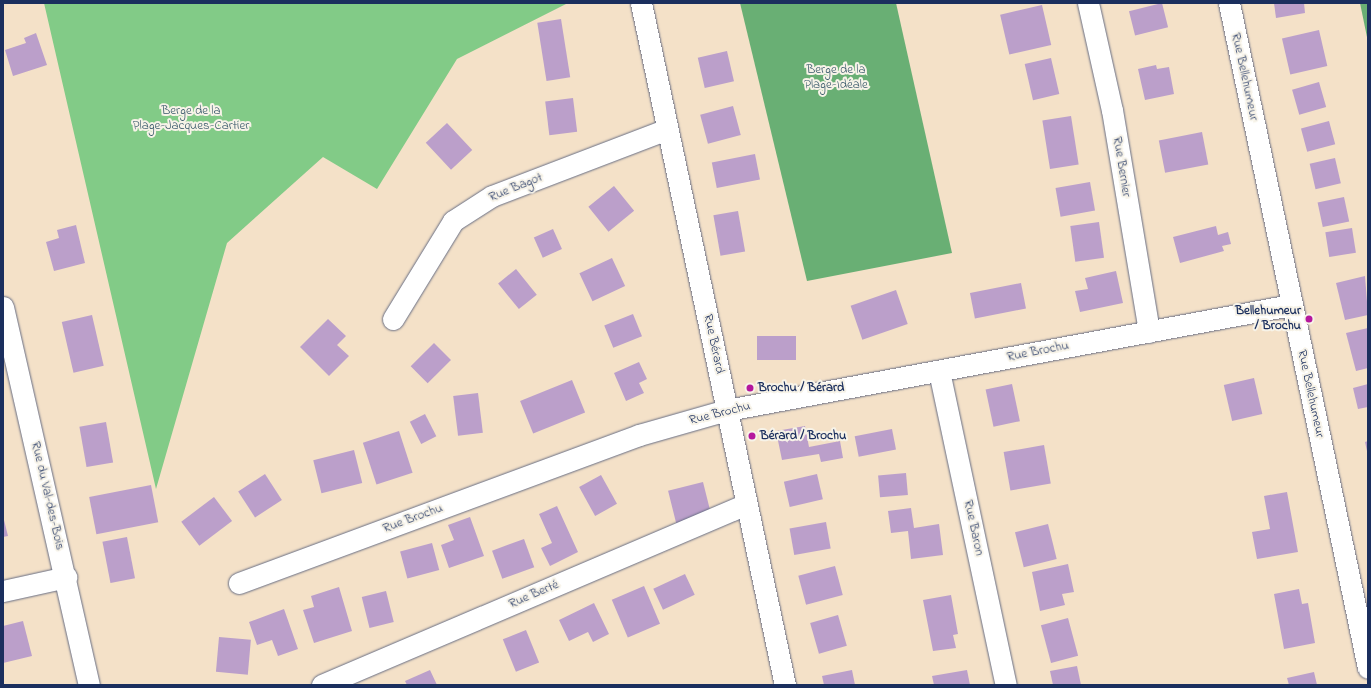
<!DOCTYPE html>
<html>
<head>
<meta charset="utf-8">
<style>
	body { margin:0 }
	#map { position:relative; width:1371px; height:688px; overflow:hidden; background:#f4e1c8; font-family:"Indie Flower",sans-serif }
	div>[style] { position:absolute }
	[style*='--x'] { left:calc(var(--x)*1px); top:calc(var(--y)*1px); width:calc(var(--w)*1px); rotate:calc(var(--a)*1deg) }
	.green>* { inset:0; background:#82cb87 }
	.forest>* { inset:0; background:#69af74 }
	.building>* { inset:0; background:#bb9fca; transform-origin:0 0 }
	.roads { filter:drop-shadow(0 0 1px #676d83) drop-shadow(0 0 1px #676d83) }
	.street>* { height:21px; margin:-10.5px; padding:0 10.5px; transform-origin:10.5px; border-radius:10.5px; background:#fff }
	.dots>* { width:11px; height:11px; translate:-50% -50%; box-sizing:border-box; border:2px solid #f7f3e8; border-radius:50% }
	span { translate:-50% -50%; white-space:nowrap; text-align:center; line-height:1.15; -webkit-text-stroke:4px #f7f3e8; paint-order:stroke }
	.park-label { font-size:13px; color:#355668 }
	.street-label { font-size:13px; color:#1b2f5e }
	.poi-label { font-size:13px; color:#1b2f5e; font-weight:700 }
	.right { translate:-100% -50%; text-align:right }
	.left { translate:0 -50%; text-align:left }
	.frame { position:absolute; inset:0; border:4px solid #1b2f5e; pointer-events:none }
</style>
</head>
<body>
<div id="map">
	<div class="green">
		<div style="clip-path:polygon(44px 3px,568px 3px,457px 59px,377px 189px,323px 157px,227px 243px,156px 489px)"></div>
	</div>
	<div class="forest">
		<div style="clip-path:polygon(740px 3px,896px 3px,952px 253px,807px 281px)"></div>
		<div style="clip-path:polygon(1360px 3px,1368px 3px,1368px 42px)"></div>
	</div>
	<div class="building">
		<div style="left:1162px;top:3px;width:25px;height:34px;rotate:76deg"></div>
		<div style="clip-path:polygon(1274px 3px,1304px 3px,1305px 13px,1276px 18px)"></div>
		<div style="left:1042px;top:5px;width:41px;height:43px;rotate:77deg"></div>
		<div style="left:561px;top:19px;width:59px;height:24px;rotate:81deg"></div>
		<div style="left:1319px;top:30px;width:37px;height:38px;rotate:77deg"></div>
		<div style="clip-path:polygon(36px 33px,47px 65px,13px 76px,5px 50px,26px 43px,24px 38px)"></div>
		<div style="left:727px;top:51px;width:31px;height:30px;rotate:77deg"></div>
		<div style="left:1051px;top:58px;width:37px;height:27px;rotate:77deg"></div>
		<div style="clip-path:polygon(1156px 65px,1157px 69px,1169px 67px,1174px 94px,1145px 100px,1138px 69px)"></div>
		<div style="left:1319px;top:82px;width:26px;height:28px;rotate:74deg"></div>
		<div style="left:573px;top:98px;width:34px;height:28px;rotate:83deg"></div>
		<div style="left:733px;top:106px;width:30px;height:34px;rotate:75deg"></div>
		<div style="left:1071px;top:116px;width:49px;height:29px;rotate:81deg"></div>
		<div style="left:1329px;top:121px;width:24px;height:29px;rotate:75deg"></div>
		<div style="left:447px;top:123px;width:37px;height:29px;rotate:47deg"></div>
		<div style="left:1202px;top:132px;width:33px;height:44px;rotate:79deg"></div>
		<div style="left:755px;top:154px;width:26px;height:44px;rotate:79deg"></div>
		<div style="left:1335px;top:158px;width:26px;height:26px;rotate:77deg"></div>
		<div style="left:1090px;top:182px;width:29px;height:35px;rotate:80deg"></div>
		<div style="left:614px;top:186px;width:32px;height:33px;rotate:51deg"></div>
		<div style="left:1344px;top:197px;width:25px;height:27px;rotate:78deg"></div>
		<div style="left:738px;top:211px;width:41px;height:25px;rotate:80deg"></div>
		<div style="left:1099px;top:222px;width:36px;height:29px;rotate:82deg"></div>
		<div style="clip-path:polygon(76px 225px,85px 263px,54px 271px,46px 242px,59px 238px,57px 230px)"></div>
		<div style="clip-path:polygon(1216px 226px,1218px 235px,1228px 232px,1231px 244px,1222px 246px,1224px 251px,1180px 263px,1173px 237px)"></div>
		<div style="left:1352px;top:228px;width:25px;height:27px;rotate:81deg"></div>
		<div style="left:553px;top:229px;width:22px;height:21px;rotate:66deg"></div>
		<div style="left:612px;top:258px;width:31px;height:36px;rotate:65deg"></div>
		<div style="left:516px;top:269px;width:33px;height:23px;rotate:51deg"></div>
		<div style="clip-path:polygon(1116px 271px,1123px 303px,1080px 312px,1075px 291px,1088px 289px,1085px 278px)"></div>
		<div style="clip-path:polygon(1365px 276px,1368px 315px,1345px 320px,1336px 283px)"></div>
		<div style="left:1021px;top:283px;width:26px;height:52px;rotate:79deg"></div>
		<div style="left:896px;top:290px;width:36px;height:48px;rotate:71deg"></div>
		<div style="left:633px;top:314px;width:24px;height:31px;rotate:68deg"></div>
		<div style="left:92px;top:315px;width:52px;height:31px;rotate:77deg"></div>
		<div style="clip-path:polygon(328px 319px,346px 336px,337px 345px,349px 356px,329px 376px,300px 347px)"></div>
		<div style="clip-path:polygon(1368px 328px,1368px 368px,1356px 371px,1346px 333px)"></div>
		<div style="left:757px;top:336px;width:39px;height:24px"></div>
		<div style="left:434px;top:343px;width:24px;height:33px;rotate:45deg"></div>
		<div style="clip-path:polygon(639px 362px,647px 379px,639px 383px,644px 393px,626px 401px,614px 373px)"></div>
		<div style="left:1254px;top:378px;width:37px;height:31px;rotate:77deg"></div>
		<div style="left:572px;top:380px;width:35px;height:56px;rotate:68deg"></div>
		<div style="left:1012px;top:384px;width:38px;height:27px;rotate:78deg"></div>
		<div style="clip-path:polygon(1368px 384px,1368px 407px,1358px 409px,1353px 388px)"></div>
		<div style="left:478px;top:393px;width:40px;height:25px;rotate:83deg"></div>
		<div style="left:425px;top:414px;width:25px;height:17px;rotate:63deg"></div>
		<div style="left:106px;top:422px;width:41px;height:27px;rotate:80deg"></div>
		<div style="clip-path:polygon(805px 426px,809px 447px,840px 441px,843px 458px,821px 462px,819px 454px,782px 460px,776px 431px)"></div>
		<div style="left:892px;top:429px;width:21px;height:38px;rotate:79deg"></div>
		<div style="left:399px;top:431px;width:44px;height:38px;rotate:72deg"></div>
		<div style="clip-path:polygon(1368px 441px,1368px 451px,1367px 451px,1365px 442px)"></div>
		<div style="left:1044px;top:445px;width:39px;height:41px;rotate:80deg"></div>
		<div style="left:354px;top:450px;width:34px;height:42px;rotate:76deg"></div>
		<div style="left:906px;top:473px;width:22px;height:28px;rotate:85deg"></div>
		<div style="left:265px;top:474px;width:31px;height:32px;rotate:57deg"></div>
		<div style="left:817px;top:474px;width:26px;height:34px;rotate:77deg"></div>
		<div style="left:601px;top:475px;width:33px;height:25px;rotate:61deg"></div>
		<div style="left:703px;top:482px;width:34px;height:36px;rotate:76deg"></div>
		<div style="left:151px;top:485px;width:38px;height:63px;rotate:79deg"></div>
		<div style="clip-path:polygon(1287px 492px,1298px 552px,1257px 559px,1252px 532px,1270px 529px,1264px 496px)"></div>
		<div style="left:214px;top:497px;width:30px;height:41px;rotate:53deg"></div>
		<div style="clip-path:polygon(557px 506px,578px 552px,550px 566px,541px 548px,552px 543px,539px 514px)"></div>
		<div style="clip-path:polygon(911px 508px,914px 528px,939px 524px,943px 555px,911px 559px,908px 531px,891px 533px,888px 511px)"></div>
		<div style="clip-path:polygon(3px 516px,8px 536px,3px 537px)"></div>
		<div style="clip-path:polygon(470px 517px,484px 556px,449px 568px,441px 545px,454px 540px,448px 525px)"></div>
		<div style="left:826px;top:522px;width:27px;height:37px;rotate:80deg"></div>
		<div style="left:1048px;top:524px;width:36px;height:34px;rotate:76deg"></div>
		<div style="left:127px;top:537px;width:42px;height:25px;rotate:79deg"></div>
		<div style="left:524px;top:539px;width:30px;height:34px;rotate:70deg"></div>
		<div style="left:432px;top:543px;width:28px;height:33px;rotate:75deg"></div>
		<div style="clip-path:polygon(1068px 564px,1074px 592px,1062px 594px,1065px 605px,1040px 611px,1032px 572px)"></div>
		<div style="left:835px;top:566px;width:30px;height:38px;rotate:75deg"></div>
		<div style="left:685px;top:574px;width:23px;height:35px;rotate:65deg"></div>
		<div style="left:644px;top:586px;width:41px;height:35px;rotate:67deg"></div>
		<div style="clip-path:polygon(339px 587px,352px 631px,314px 643px,303px 610px,314px 607px,311px 596px)"></div>
		<div style="clip-path:polygon(1299px 589px,1302px 604px,1308px 603px,1315px 643px,1284px 649px,1274px 594px)"></div>
		<div style="left:386px;top:591px;width:32px;height:25px;rotate:76deg"></div>
		<div style="clip-path:polygon(951px 595px,958px 634px,953px 635px,956px 648px,933px 651px,923px 600px)"></div>
		<div style="clip-path:polygon(594px 603px,609px 634px,593px 642px,588px 632px,569px 641px,559px 620px)"></div>
		<div style="clip-path:polygon(284px 609px,298px 649px,278px 656px,272px 640px,257px 645px,249px 622px)"></div>
		<div style="left:838px;top:615px;width:32px;height:29px;rotate:74deg"></div>
		<div style="left:1068px;top:618px;width:39px;height:28px;rotate:75deg"></div>
		<div style="clip-path:polygon(23px 621px,32px 656px,3px 663px,3px 626px)"></div>
		<div style="left:526px;top:630px;width:35px;height:25px;rotate:68deg"></div>
		<div style="left:219px;top:637px;width:32px;height:35px;rotate:5deg"></div>
		<div style="clip-path:polygon(1077px 666px,1081px 685px,1053px 685px,1050px 671px)"></div>
		<div style="clip-path:polygon(430px 670px,437px 685px,407px 685px,405px 681px)"></div>
		<div style="clip-path:polygon(852px 670px,855px 685px,824px 685px,822px 676px)"></div>
		<div style="clip-path:polygon(967px 670px,970px 685px,934px 685px,932px 676px)"></div>
		<div style="clip-path:polygon(1314px 672px,1317px 685px,1289px 685px,1287px 678px)"></div>
	</div>
	<div class="roads">
		<div class="street">
			<div style="--x:641;--y:3;--w:697;--a:78.08"></div>
			<div style="--x:1088;--y:3;--w:110;--a:77.4"></div>
			<div style="--x:1112;--y:110;--w:225;--a:80.5"></div>
			<div style="--x:1229;--y:3;--w:679;--a:78.19"></div>
			<div style="--x:3;--y:307;--w:388;--a:77.2"></div>
			<div style="--x:393;--y:319;--w:115;--a:-58.5"></div>
			<div style="--x:453;--y:221;--w:46;--a:-32.7"></div>
			<div style="--x:492;--y:196;--w:187;--a:-20.9"></div>
			<div style="--x:939;--y:371;--w:321;--a:78"></div>
			<div style="--x:239;--y:583;--w:427;--a:-20.3"></div>
			<div style="--x:639;--y:435;--w:91;--a:-15.9"></div>
			<div style="--x:727;--y:410;--w:574;--a:-10.55"></div>
			<div style="--x:3;--y:591;--w:65;--a:-12.5"></div>
			<div style="--x:322;--y:685;--w:461;--a:-23.1"></div>
		</div>
	</div>
	<div class="dots">
		<div style="left:1309px;top:319px;background:#b5179e"></div>
		<div style="left:750px;top:388px;background:#b5179e"></div>
		<div style="left:752px;top:436px;background:#b5179e"></div>
	</div>
	<div class="park-label">
		<span style="left:836px;top:78px">Berge de la<br>Plage-Idéale</span>
		<span style="left:191px;top:119px">Berge de la<br>Plage-Jacques-Cartier</span>
	</div>
	<div class="street-label">
		<span style="left:1244px;top:77px;rotate:78deg">Rue Bellehumeur</span>
		<span style="left:1121px;top:167px;rotate:81deg">Rue Bernier</span>
		<span style="left:516px;top:188px;rotate:-22deg">Rue Bagot</span>
		<span style="left:713px;top:344px;rotate:78deg">Rue Bérard</span>
		<span style="left:1038px;top:352px;rotate:-11deg">Rue Brochu</span>
		<span style="left:1310px;top:394px;rotate:78deg">Rue Bellehumeur</span>
		<span style="left:720px;top:414px;rotate:-14deg">Rue Brochu</span>
		<span style="left:47px;top:496px;rotate:77deg">Rue du Val-des-Bois</span>
		<span style="left:413px;top:519px;rotate:-20deg">Rue Brochu</span>
		<span style="left:973px;top:528px;rotate:78deg">Rue Baron</span>
		<span style="left:534px;top:595px;rotate:-23deg">Rue Berté</span>
	</div>
	<div class="poi-label">
		<span class="right" style="left:1301px;top:319px">Bellehumeur<br>/ Brochu</span>
		<span class="left" style="left:758px;top:388px">Brochu / Bérard</span>
		<span class="left" style="left:760px;top:436px">Bérard / Brochu</span>
	</div>
	<div class="frame"></div>
</div>
</body>
</html>
